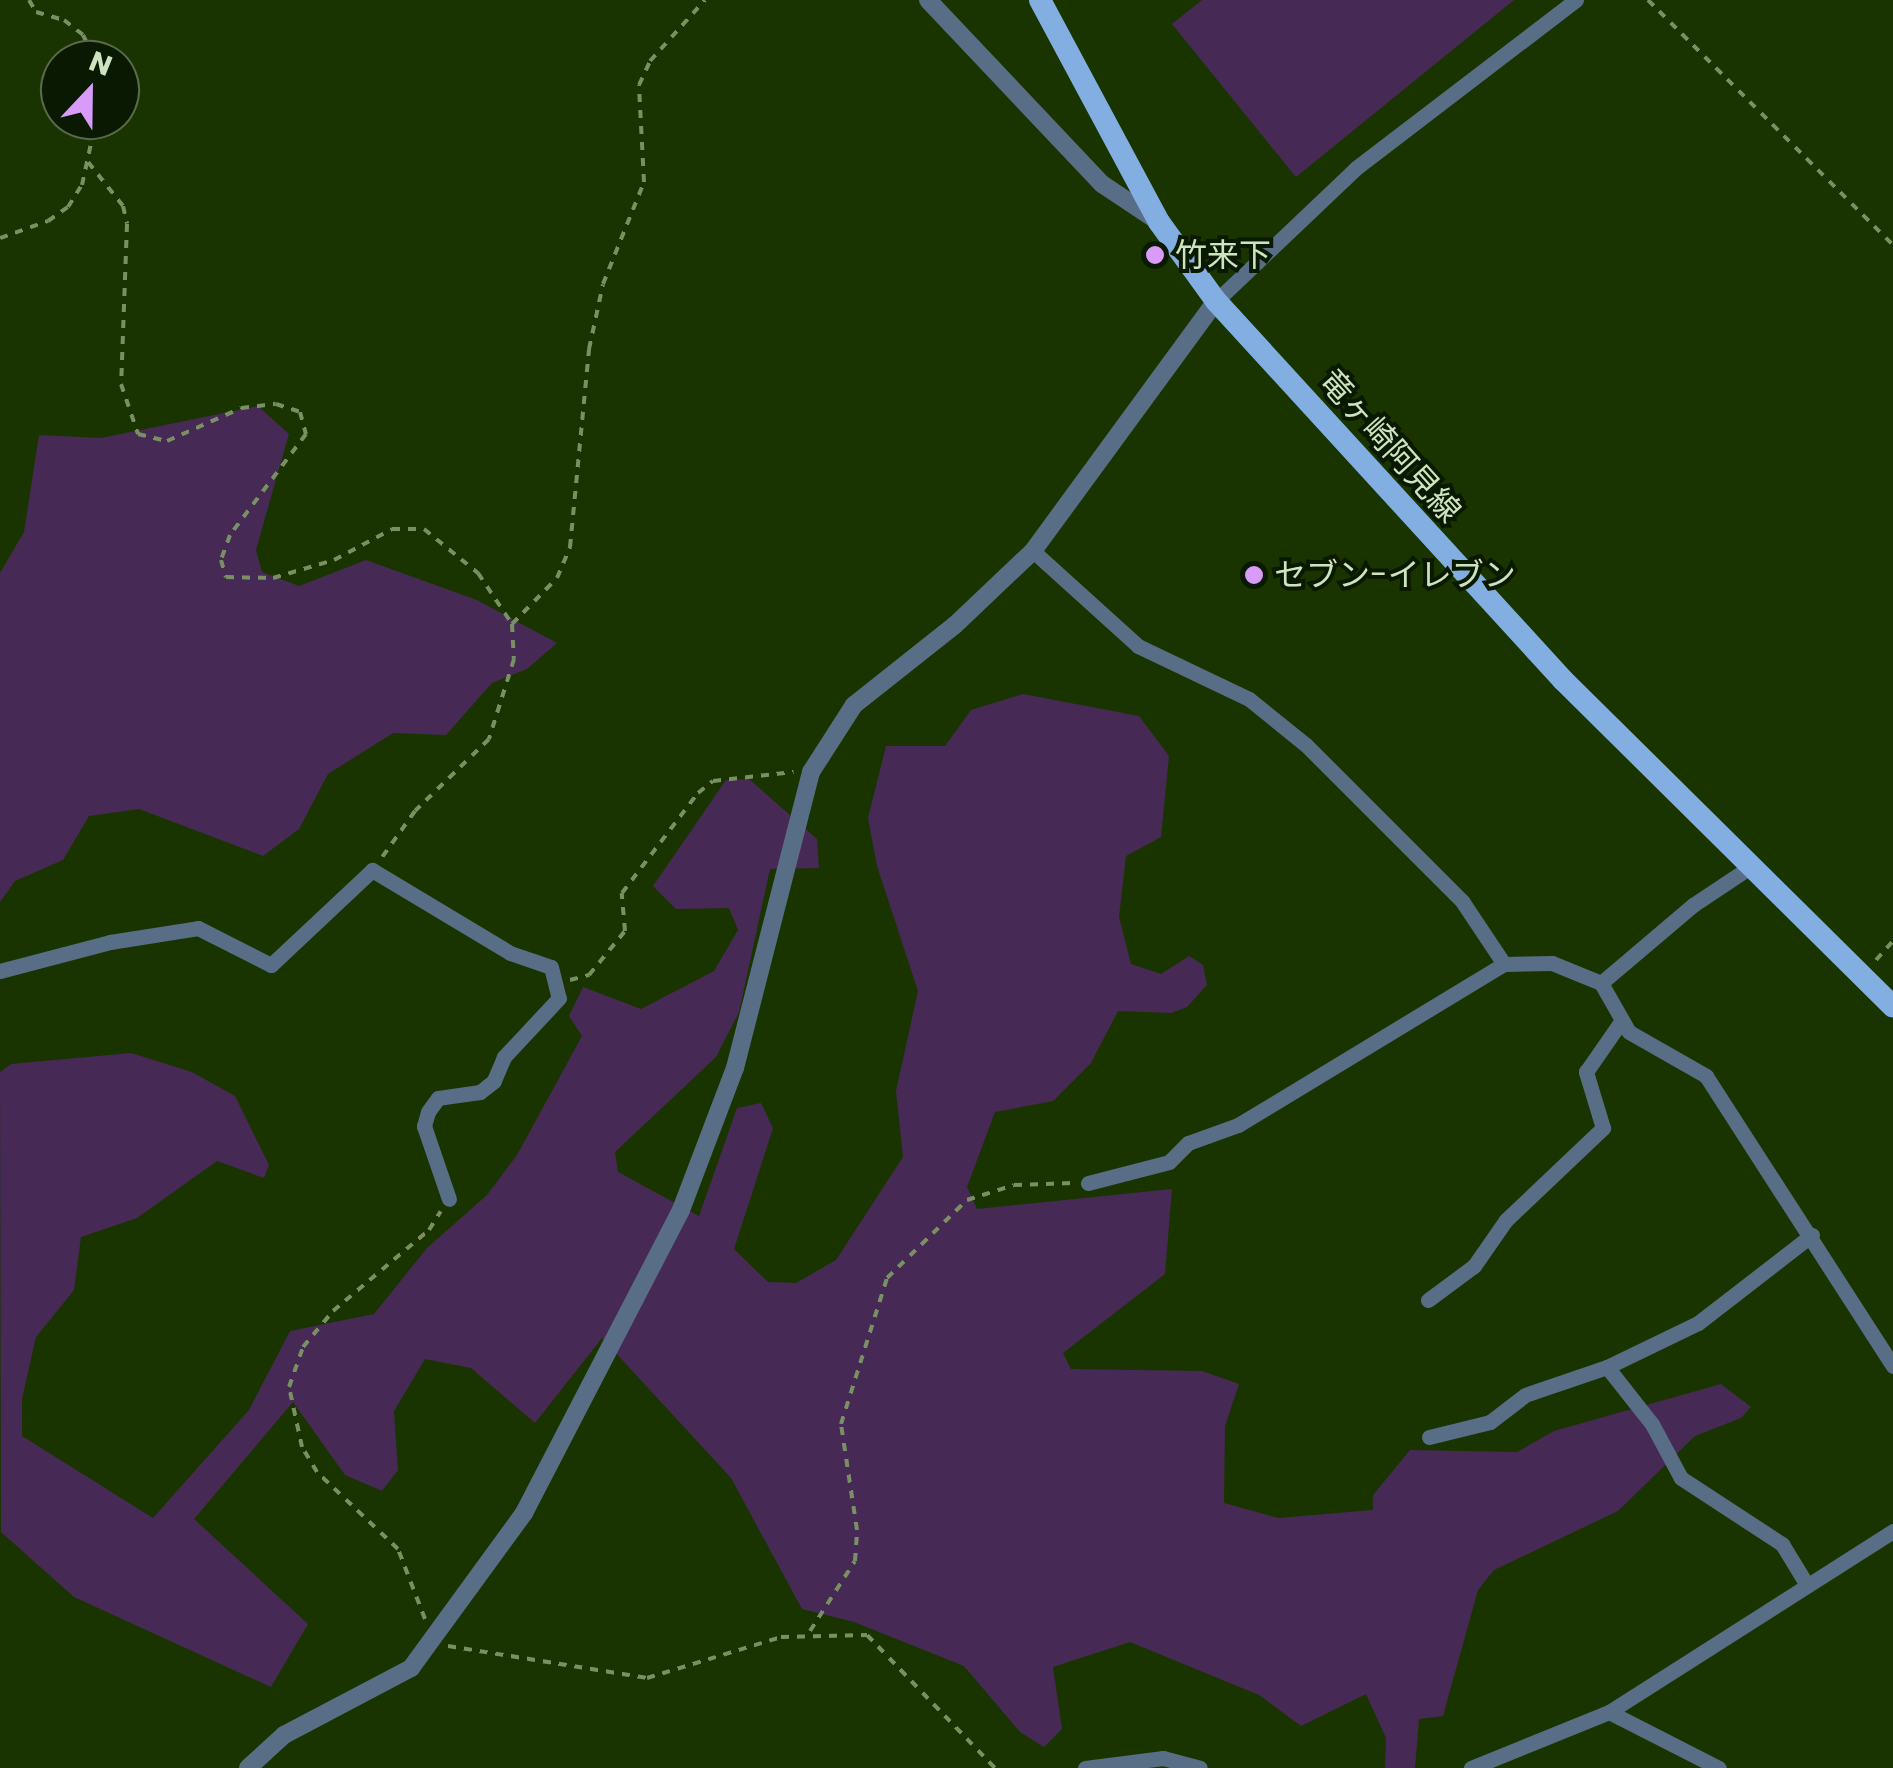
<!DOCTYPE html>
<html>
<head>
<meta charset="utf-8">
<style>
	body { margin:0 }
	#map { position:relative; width:1893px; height:1768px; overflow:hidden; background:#1a3400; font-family:Poppins,"Noto Sans JP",sans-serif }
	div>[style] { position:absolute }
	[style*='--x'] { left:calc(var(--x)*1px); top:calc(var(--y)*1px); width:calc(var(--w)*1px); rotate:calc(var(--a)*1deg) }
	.green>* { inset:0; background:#462a55 }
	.path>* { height:4px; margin-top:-2px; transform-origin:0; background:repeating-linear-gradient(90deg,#799065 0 8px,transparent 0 16px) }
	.minor>* { height:15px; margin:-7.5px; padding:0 7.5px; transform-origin:7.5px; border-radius:7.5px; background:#586e87 }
	.tertiary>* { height:18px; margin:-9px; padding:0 9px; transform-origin:9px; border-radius:9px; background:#586e87 }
	.primary>* { height:22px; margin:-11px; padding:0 11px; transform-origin:11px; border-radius:11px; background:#82aee2 }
	.dots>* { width:28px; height:28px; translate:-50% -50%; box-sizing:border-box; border:5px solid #0a1901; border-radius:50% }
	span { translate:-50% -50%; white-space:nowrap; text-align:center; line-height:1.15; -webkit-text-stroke:8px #0a1901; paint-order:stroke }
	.poi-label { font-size:32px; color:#cee4c0 }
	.left { translate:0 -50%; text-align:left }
	.street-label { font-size:32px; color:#cee4c0 }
	.north { position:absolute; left:40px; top:40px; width:100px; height:100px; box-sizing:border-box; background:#0a1901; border:2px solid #586a4d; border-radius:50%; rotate:22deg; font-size:28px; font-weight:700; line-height:40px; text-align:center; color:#cee4c0 }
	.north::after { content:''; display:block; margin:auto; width:35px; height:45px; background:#d89bf8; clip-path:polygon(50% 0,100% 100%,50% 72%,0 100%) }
</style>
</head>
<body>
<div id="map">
	<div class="green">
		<div style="clip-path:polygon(1202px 0,1514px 0,1296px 177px,1172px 24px)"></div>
		<div style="clip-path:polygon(258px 406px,289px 434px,256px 550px,262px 572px,299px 586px,366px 560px,477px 600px,557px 643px,527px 669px,492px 683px,446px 735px,393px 733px,328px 774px,299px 829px,263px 856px,139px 809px,89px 816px,63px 860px,15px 881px,0 902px,0 573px,24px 532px,39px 435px,101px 438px)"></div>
		<div style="clip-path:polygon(1023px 694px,1139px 716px,1169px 756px,1161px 837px,1126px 856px,1119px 917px,1131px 964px,1161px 974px,1189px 956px,1203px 965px,1207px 985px,1187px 1007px,1171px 1013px,1118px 1011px,1091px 1063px,1053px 1101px,995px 1112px,967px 1187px,977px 1209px,1172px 1189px,1165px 1274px,1063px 1353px,1071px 1369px,1202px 1371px,1239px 1384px,1225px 1426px,1224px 1503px,1278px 1518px,1373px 1510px,1373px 1495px,1410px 1450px,1517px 1452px,1554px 1431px,1721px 1384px,1751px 1407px,1741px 1418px,1695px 1436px,1618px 1511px,1494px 1570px,1478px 1590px,1443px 1716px,1419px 1719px,1415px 1768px,1385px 1768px,1386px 1738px,1366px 1694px,1301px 1726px,1259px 1695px,1130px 1642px,1053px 1667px,1062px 1729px,1044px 1747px,1020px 1732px,964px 1666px,854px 1622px,802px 1609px,731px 1478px,602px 1338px,535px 1423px,471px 1368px,425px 1359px,394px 1411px,398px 1470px,382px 1491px,345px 1475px,293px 1402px,194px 1519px,308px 1624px,271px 1687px,74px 1597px,1px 1532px,0 1072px,11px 1064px,131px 1053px,192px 1072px,235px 1096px,269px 1165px,264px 1178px,217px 1161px,137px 1218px,81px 1237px,74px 1290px,36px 1337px,22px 1399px,22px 1436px,153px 1518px,249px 1410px,290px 1331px,374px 1314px,427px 1248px,487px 1195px,517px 1155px,582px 1036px,569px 1016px,583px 987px,641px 1009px,714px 971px,738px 930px,729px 908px,676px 909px,653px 886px,726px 780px,749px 779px,817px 839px,819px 868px,770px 869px,739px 1012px,716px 1057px,615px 1152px,618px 1172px,699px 1216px,737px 1108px,761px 1103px,773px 1128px,734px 1249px,768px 1282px,796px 1283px,836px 1260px,903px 1157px,896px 1091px,918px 991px,877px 866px,868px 818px,886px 746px,945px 746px,971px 710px)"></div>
	</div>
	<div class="path">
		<div style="--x:29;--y:0;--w:14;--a:60"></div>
		<div style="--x:36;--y:12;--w:29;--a:16"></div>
		<div style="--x:64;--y:20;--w:24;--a:38"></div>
		<div style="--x:83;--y:35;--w:28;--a:64"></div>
		<div style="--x:1648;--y:0;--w:346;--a:45"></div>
		<div style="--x:88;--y:162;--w:56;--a:51.5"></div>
		<div style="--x:123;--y:206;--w:18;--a:77"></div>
		<div style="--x:127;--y:224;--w:160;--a:92.1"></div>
		<div style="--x:121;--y:384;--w:53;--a:71.2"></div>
		<div style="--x:138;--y:434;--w:30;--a:14"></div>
		<div style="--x:167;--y:441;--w:81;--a:-24"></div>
		<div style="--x:241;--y:408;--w:35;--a:-7"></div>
		<div style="--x:276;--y:404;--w:25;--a:18"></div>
		<div style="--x:300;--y:412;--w:23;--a:75"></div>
		<div style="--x:306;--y:434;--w:126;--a:127"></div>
		<div style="--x:230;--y:535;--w:27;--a:110"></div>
		<div style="--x:221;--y:560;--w:18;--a:74"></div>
		<div style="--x:226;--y:577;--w:47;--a:1.2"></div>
		<div style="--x:273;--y:578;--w:64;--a:-16.4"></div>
		<div style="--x:334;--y:560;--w:66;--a:-28.1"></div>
		<div style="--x:392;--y:529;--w:32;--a:0"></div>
		<div style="--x:424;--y:529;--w:70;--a:39.2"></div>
		<div style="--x:478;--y:573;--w:61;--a:56.3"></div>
		<div style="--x:512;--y:624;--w:35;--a:87"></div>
		<div style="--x:514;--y:659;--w:84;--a:107.4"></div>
		<div style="--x:489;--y:739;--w:103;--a:135.8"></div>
		<div style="--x:415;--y:811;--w:60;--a:125.5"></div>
		<div style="--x:0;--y:238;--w:51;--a:-19.5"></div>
		<div style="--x:48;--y:221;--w:24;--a:-35"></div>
		<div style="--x:68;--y:207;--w:26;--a:-58"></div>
		<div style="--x:82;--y:185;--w:66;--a:-77.8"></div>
		<div style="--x:512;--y:624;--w:64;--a:-45.6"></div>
		<div style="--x:557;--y:578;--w:34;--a:-67"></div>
		<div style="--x:570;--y:547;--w:199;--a:-84.5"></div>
		<div style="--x:589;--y:349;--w:66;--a:-77.8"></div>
		<div style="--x:603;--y:284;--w:110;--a:-68.1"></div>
		<div style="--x:644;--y:182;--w:97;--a:-93"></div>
		<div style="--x:639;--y:85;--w:26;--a:-65"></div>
		<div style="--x:650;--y:61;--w:82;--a:-48"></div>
		<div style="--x:1876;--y:960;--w:25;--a:-48"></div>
		<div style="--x:570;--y:980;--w:20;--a:-15"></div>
		<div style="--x:589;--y:975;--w:57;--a:-50.7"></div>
		<div style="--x:625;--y:931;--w:38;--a:-95"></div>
		<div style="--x:622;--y:893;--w:126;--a:-52.8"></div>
		<div style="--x:698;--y:793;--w:19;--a:-39"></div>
		<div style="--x:713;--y:781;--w:81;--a:-6.4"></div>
		<div style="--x:425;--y:1619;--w:75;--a:-111.1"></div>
		<div style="--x:398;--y:1549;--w:112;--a:-136.5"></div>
		<div style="--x:317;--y:1472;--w:29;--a:-121"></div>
		<div style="--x:302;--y:1447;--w:61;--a:-102.2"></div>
		<div style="--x:289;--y:1387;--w:42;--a:-70.7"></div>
		<div style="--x:303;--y:1347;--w:47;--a:-50.2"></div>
		<div style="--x:333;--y:1311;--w:126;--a:-40.2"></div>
		<div style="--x:429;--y:1230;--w:22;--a:-58"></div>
		<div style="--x:810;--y:1631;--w:83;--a:-57.3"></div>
		<div style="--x:855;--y:1561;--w:31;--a:-86"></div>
		<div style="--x:857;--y:1530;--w:107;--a:-98.6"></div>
		<div style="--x:841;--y:1424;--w:153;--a:-72.5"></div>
		<div style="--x:887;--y:1278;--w:112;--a:-44.3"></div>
		<div style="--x:967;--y:1200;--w:49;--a:-17.7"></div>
		<div style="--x:1014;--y:1185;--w:59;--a:-1.9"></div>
		<div style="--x:448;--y:1646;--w:202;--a:9.1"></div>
		<div style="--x:647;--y:1678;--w:140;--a:-17"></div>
		<div style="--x:781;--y:1637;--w:86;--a:-1.3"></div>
		<div style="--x:867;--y:1635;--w:185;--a:46.1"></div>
	</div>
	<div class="minor">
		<div style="--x:1216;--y:301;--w:193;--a:-43.5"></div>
		<div style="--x:1356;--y:168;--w:277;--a:-37.4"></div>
		<div style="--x:1033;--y:551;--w:142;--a:42.1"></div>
		<div style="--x:1138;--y:646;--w:123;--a:25.5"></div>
		<div style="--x:1249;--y:699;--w:73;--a:38.9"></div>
		<div style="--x:1306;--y:745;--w:221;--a:45"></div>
		<div style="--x:1462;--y:901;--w:76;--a:56.3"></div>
		<div style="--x:0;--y:971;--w:114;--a:-14.8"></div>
		<div style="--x:110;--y:942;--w:89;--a:-9"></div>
		<div style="--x:198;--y:928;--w:82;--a:26.9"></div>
		<div style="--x:271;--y:965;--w:139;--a:-43.2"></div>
		<div style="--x:372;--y:870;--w:161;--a:31"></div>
		<div style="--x:510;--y:953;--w:43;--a:18.9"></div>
		<div style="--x:551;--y:967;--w:32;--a:76"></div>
		<div style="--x:559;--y:998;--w:81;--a:133"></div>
		<div style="--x:504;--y:1057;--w:26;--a:113"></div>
		<div style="--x:494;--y:1081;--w:18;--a:142"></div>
		<div style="--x:480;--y:1092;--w:42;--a:171.9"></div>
		<div style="--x:438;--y:1098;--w:17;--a:126"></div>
		<div style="--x:428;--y:1112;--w:15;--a:106"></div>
		<div style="--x:424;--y:1126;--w:77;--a:71.1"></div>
		<div style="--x:1601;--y:983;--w:121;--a:-40.3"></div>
		<div style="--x:1693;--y:905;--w:69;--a:-33.7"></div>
		<div style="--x:1088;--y:1183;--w:84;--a:-14.5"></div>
		<div style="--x:1169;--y:1162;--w:27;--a:-45"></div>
		<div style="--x:1188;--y:1143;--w:53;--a:-19.8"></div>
		<div style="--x:1238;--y:1125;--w:311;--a:-31.2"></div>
		<div style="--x:1504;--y:964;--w:48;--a:-1.2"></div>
		<div style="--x:1552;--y:963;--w:53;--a:22.2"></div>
		<div style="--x:1601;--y:983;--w:56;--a:60.3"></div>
		<div style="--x:1629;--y:1032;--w:89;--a:29.7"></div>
		<div style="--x:1706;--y:1076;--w:345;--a:57.2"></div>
		<div style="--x:1428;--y:1300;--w:57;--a:-36.5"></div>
		<div style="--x:1474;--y:1266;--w:56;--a:-55.2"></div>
		<div style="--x:1506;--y:1220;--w:134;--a:-43.5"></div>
		<div style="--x:1603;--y:1128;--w:59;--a:-106.9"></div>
		<div style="--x:1586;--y:1072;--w:63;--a:-55.3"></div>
		<div style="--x:1607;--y:1367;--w:73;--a:51.7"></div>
		<div style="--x:1652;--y:1424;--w:61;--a:61.8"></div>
		<div style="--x:1681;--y:1478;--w:121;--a:33.2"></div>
		<div style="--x:1782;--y:1544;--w:48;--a:58.6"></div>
		<div style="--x:1429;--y:1437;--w:63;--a:-13.8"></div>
		<div style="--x:1490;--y:1422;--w:44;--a:-37.6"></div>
		<div style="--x:1525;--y:1395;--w:87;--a:-18.9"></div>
		<div style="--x:1607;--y:1367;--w:101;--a:-25.8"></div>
		<div style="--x:1698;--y:1323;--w:144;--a:-37.7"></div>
		<div style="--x:1609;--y:1712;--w:123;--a:27"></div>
		<div style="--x:1085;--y:1768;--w:79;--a:-7.3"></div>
		<div style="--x:1163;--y:1758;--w:38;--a:15"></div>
		<div style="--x:1471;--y:1768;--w:149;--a:-22.1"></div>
		<div style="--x:1609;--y:1712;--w:337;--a:-32.5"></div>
	</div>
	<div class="tertiary">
		<div style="--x:928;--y:0;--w:253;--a:46.6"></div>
		<div style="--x:1102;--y:184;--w:69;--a:33.7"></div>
		<div style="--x:248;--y:1768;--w:49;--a:-42.5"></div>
		<div style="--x:284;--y:1735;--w:144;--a:-27.8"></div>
		<div style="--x:411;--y:1668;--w:192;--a:-53.9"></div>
		<div style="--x:524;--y:1513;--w:341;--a:-62.6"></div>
		<div style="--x:681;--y:1210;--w:152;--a:-69.2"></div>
		<div style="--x:735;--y:1068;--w:306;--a:-75.6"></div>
		<div style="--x:811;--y:772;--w:80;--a:-57.3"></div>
		<div style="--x:854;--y:705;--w:129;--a:-38.4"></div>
		<div style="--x:955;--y:625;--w:108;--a:-43.5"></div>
		<div style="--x:1033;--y:551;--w:310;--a:-53.8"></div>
	</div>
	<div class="primary">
		<div style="--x:1040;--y:0;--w:252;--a:61.8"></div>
		<div style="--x:1159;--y:222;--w:97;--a:54.2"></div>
		<div style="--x:1216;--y:301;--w:514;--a:47.52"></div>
		<div style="--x:1563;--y:680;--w:464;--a:44.7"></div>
	</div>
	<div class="dots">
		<div style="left:1155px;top:255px;background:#d89bf8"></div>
		<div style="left:1254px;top:575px;background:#d89bf8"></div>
	</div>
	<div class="poi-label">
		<span class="left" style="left:1175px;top:255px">竹来下</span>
		<span class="left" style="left:1274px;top:575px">セブン-イレブン</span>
	</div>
	<div class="street-label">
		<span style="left:1390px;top:446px;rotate:48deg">竜ヶ崎阿見線</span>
	</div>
	<div class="north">N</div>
</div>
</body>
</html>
